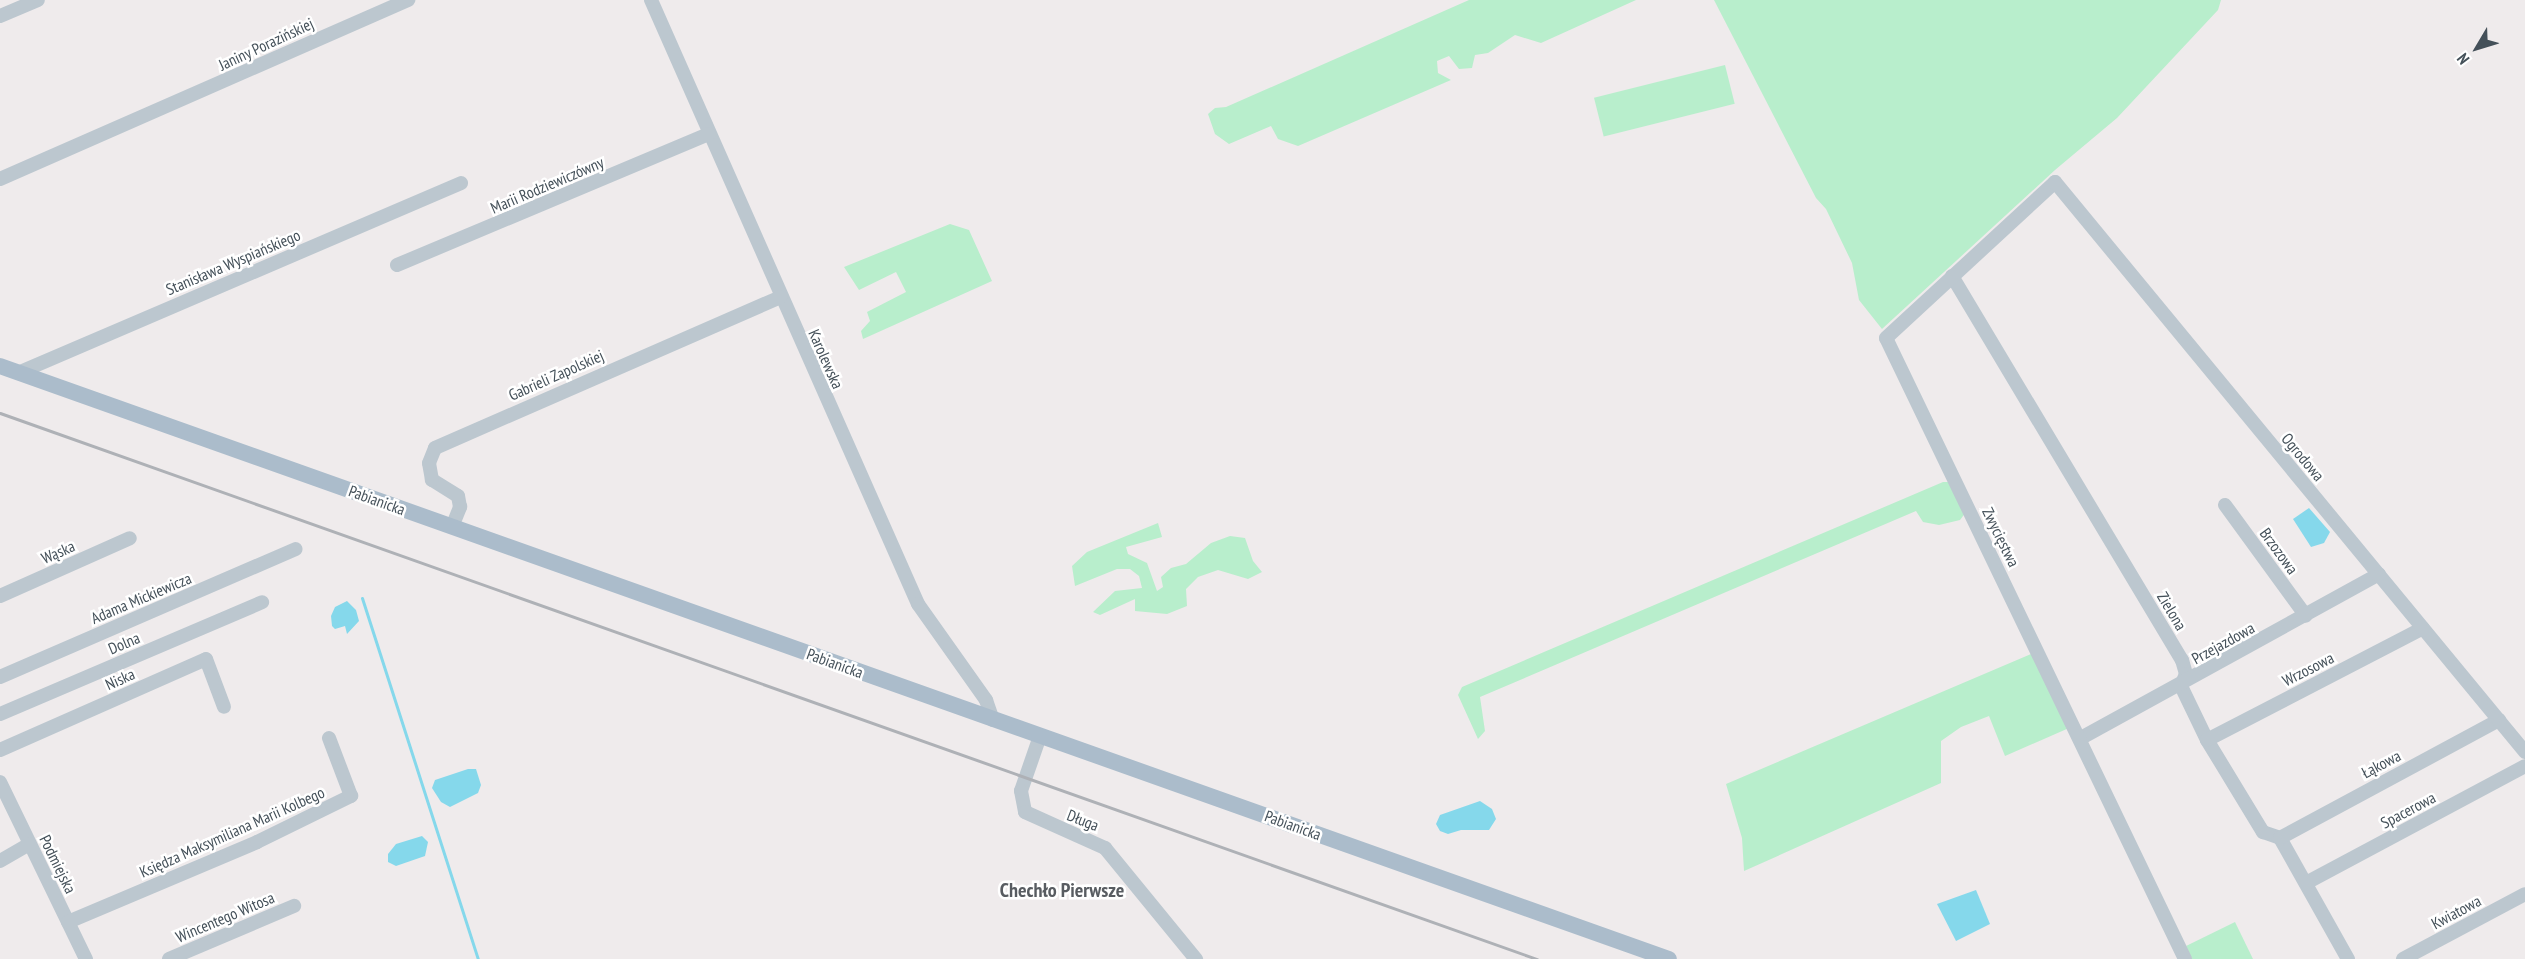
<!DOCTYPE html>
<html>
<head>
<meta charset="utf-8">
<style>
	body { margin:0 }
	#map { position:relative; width:2525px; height:959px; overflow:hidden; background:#efebec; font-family:"PT Sans Narrow",sans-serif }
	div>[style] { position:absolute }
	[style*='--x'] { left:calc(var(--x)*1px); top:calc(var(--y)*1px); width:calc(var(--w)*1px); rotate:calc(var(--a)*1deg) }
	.green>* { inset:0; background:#b8eecc; transform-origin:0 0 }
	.water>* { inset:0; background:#85d8eb }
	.stream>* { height:3px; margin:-1.5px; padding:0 1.5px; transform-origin:1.5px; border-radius:1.5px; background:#85d8eb }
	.minor>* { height:14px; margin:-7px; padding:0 7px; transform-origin:7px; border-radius:7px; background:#bcc7cf }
	.major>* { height:16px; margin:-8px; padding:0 8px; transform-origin:8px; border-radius:8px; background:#abbccb }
	.rail>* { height:3px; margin:-1.5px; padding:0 1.5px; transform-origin:1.5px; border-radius:1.5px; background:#aeb1b6 }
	span { translate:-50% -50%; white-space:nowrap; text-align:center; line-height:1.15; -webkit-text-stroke:5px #fff; paint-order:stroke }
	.street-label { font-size:16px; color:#445059 }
	.quarter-label { font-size:20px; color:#585c61; font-weight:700 }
	.north { position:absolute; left:2447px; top:18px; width:60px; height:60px; -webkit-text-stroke:4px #fff; paint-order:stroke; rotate:232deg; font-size:16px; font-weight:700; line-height:24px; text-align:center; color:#445059 }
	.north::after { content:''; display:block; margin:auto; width:21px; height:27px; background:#445059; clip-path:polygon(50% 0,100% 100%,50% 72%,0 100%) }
</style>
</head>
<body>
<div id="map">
	<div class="green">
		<div style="clip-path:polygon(1469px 0,1636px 0,1541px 43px,1515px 35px,1488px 53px,1475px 55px,1472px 68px,1459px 69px,1449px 56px,1437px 61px,1438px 73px,1451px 80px,1298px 146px,1278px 139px,1271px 126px,1229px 144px,1215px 134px,1208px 114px,1215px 108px,1226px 107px)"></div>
		<div style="clip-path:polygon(1714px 0,2221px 0,2218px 10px,2117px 118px,2055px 170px,1882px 329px,1859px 300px,1852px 263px,1826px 209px,1816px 198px)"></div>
		<div style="left:1725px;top:65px;width:40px;height:135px;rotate:76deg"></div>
		<div style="clip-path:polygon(950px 224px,969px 230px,992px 281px,863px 339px,861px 331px,870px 321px,867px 312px,906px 292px,896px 272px,859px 290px,844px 267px)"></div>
		<div style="clip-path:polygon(1943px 482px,1952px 482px,1966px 512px,1960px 520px,1939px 525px,1923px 522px,1916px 511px,1480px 697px,1485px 731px,1478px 739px,1458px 695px,1462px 687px)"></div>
		<div style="clip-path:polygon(1158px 523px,1162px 537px,1126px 547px,1128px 554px,1147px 563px,1157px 591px,1163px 587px,1161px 577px,1171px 568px,1186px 564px,1211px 543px,1230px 536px,1245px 538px,1253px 561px,1262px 572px,1248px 579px,1218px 570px,1198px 577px,1186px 589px,1187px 606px,1167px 614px,1135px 611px,1135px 599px,1100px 615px,1093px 612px,1115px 591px,1142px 588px,1139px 576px,1130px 569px,1117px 569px,1075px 586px,1072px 566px,1087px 552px)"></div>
		<div style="clip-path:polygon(2038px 651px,2069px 728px,2005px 756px,1989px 716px,1961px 727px,1941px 741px,1941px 783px,1744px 871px,1742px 838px,1726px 784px)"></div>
		<div style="clip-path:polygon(2235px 922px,2253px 959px,2192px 959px,2186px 946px)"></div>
	</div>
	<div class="water">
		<div style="clip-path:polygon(2309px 508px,2330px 532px,2324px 543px,2311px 547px,2293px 519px)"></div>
		<div style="clip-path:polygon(347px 601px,356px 610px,359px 621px,347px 634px,345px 626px,335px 629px,332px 626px,331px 616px,335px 607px)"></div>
		<div style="clip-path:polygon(468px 769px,476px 769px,481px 785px,478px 793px,450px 807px,441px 802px,432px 788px,435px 780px)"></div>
		<div style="clip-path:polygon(1480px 801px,1492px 809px,1496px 819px,1489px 830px,1461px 830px,1448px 834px,1440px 831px,1436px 824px,1440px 815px)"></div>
		<div style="clip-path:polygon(422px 836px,428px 842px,425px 856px,396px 866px,388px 862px,388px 854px,396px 844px)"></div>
		<div style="clip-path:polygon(1976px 890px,1990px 924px,1956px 941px,1937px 904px)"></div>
	</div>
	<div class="stream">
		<div style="--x:362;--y:598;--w:379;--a:72.2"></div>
	</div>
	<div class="minor">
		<div style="--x:651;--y:0;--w:660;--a:66.15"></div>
		<div style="--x:918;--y:604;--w:118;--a:54.7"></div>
		<div style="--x:986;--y:700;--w:21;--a:71"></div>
		<div style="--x:0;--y:16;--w:41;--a:-22.8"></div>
		<div style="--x:0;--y:179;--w:446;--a:-23.7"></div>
		<div style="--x:397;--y:265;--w:338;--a:-22.8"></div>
		<div style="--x:1952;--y:276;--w:448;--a:59.1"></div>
		<div style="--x:2182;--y:660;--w:15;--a:74"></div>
		<div style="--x:2186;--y:674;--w:13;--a:113"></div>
		<div style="--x:2181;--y:686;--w:60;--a:64.3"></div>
		<div style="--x:2207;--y:740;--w:108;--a:58.7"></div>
		<div style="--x:2263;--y:832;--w:18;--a:19"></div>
		<div style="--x:2280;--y:838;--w:139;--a:60.7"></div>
		<div style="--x:18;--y:373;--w:482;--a:-23.2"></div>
		<div style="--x:2225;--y:505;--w:137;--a:53.9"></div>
		<div style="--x:452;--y:527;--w:22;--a:-68"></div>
		<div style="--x:460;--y:507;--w:11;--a:-100"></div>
		<div style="--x:458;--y:496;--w:31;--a:-148"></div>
		<div style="--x:432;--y:480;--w:17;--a:-100"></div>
		<div style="--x:429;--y:463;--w:16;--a:-68"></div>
		<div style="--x:435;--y:448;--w:377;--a:-23.6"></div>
		<div style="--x:0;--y:596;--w:142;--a:-24"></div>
		<div style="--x:0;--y:677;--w:322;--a:-23.4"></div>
		<div style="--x:0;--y:714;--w:285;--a:-23.1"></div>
		<div style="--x:1040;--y:736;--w:58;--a:109.1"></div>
		<div style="--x:1021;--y:791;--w:21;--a:79"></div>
		<div style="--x:1025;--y:812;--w:88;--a:24.2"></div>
		<div style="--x:1105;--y:848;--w:144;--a:50.7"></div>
		<div style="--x:2081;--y:738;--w:340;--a:-28.8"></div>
		<div style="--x:2207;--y:740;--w:243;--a:-27.4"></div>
		<div style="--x:0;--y:750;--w:225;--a:-23.8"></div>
		<div style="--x:206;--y:659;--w:51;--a:69.4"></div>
		<div style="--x:0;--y:782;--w:197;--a:64.1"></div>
		<div style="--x:2280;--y:838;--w:249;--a:-28.3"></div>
		<div style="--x:0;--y:861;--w:34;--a:-30"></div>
		<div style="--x:2306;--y:883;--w:248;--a:-28.1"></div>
		<div style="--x:68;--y:922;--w:205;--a:-22.9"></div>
		<div style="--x:257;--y:842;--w:105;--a:-26.1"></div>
		<div style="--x:351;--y:796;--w:62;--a:-110.8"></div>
		<div style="--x:169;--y:959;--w:136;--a:-23"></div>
		<div style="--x:2185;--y:959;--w:689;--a:-115.71"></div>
		<div style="--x:1886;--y:338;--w:230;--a:-42.7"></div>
		<div style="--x:2055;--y:182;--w:739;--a:50.49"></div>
		<div style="--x:2403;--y:959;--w:138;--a:-28"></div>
	</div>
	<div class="major">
		<div style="--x:0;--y:366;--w:1771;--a:19.56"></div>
	</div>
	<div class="rail">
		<div style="--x:0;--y:413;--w:1631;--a:19.56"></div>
	</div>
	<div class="street-label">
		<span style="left:266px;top:44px;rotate:-25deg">Janiny Porazińskiej</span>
		<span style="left:547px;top:185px;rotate:-23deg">Marii Rodziewiczówny</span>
		<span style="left:233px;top:262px;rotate:-23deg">Stanisława Wyspiańskiego</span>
		<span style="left:826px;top:359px;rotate:66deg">Karolewska</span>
		<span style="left:556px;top:375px;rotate:-24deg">Gabrieli Zapolskiej</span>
		<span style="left:2303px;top:457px;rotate:50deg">Ogrodowa</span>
		<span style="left:377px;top:500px;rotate:20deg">Pabianicka</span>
		<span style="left:2001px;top:537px;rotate:64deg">Zwycięstwa</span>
		<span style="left:2279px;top:551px;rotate:54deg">Brzozowa</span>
		<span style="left:58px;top:552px;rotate:-24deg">Wąska</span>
		<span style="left:141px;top:598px;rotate:-23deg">Adama Mickiewicza</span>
		<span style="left:2172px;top:611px;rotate:59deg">Zielona</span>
		<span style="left:124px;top:643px;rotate:-23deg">Dolna</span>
		<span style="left:2223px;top:643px;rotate:-29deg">Przejazdowa</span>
		<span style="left:835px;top:663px;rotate:20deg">Pabianicka</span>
		<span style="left:2308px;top:669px;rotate:-27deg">Wrzosowa</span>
		<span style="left:120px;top:679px;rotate:-24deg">Niska</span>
		<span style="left:2381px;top:764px;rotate:-28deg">Łąkowa</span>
		<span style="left:2408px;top:810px;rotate:-28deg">Spacerowa</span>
		<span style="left:1083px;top:820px;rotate:21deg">Długa</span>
		<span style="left:1293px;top:825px;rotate:20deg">Pabianicka</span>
		<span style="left:232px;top:832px;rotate:-24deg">Księdza Maksymiliana Marii Kolbego</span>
		<span style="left:58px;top:864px;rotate:64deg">Podmiejska</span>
		<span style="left:2456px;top:912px;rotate:-28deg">Kwiatowa</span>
		<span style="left:225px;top:917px;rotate:-23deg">Wincentego Witosa</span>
	</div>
	<div class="quarter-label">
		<span style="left:1062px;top:890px">Chechło Pierwsze</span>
	</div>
	<div class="north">N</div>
</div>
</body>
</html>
